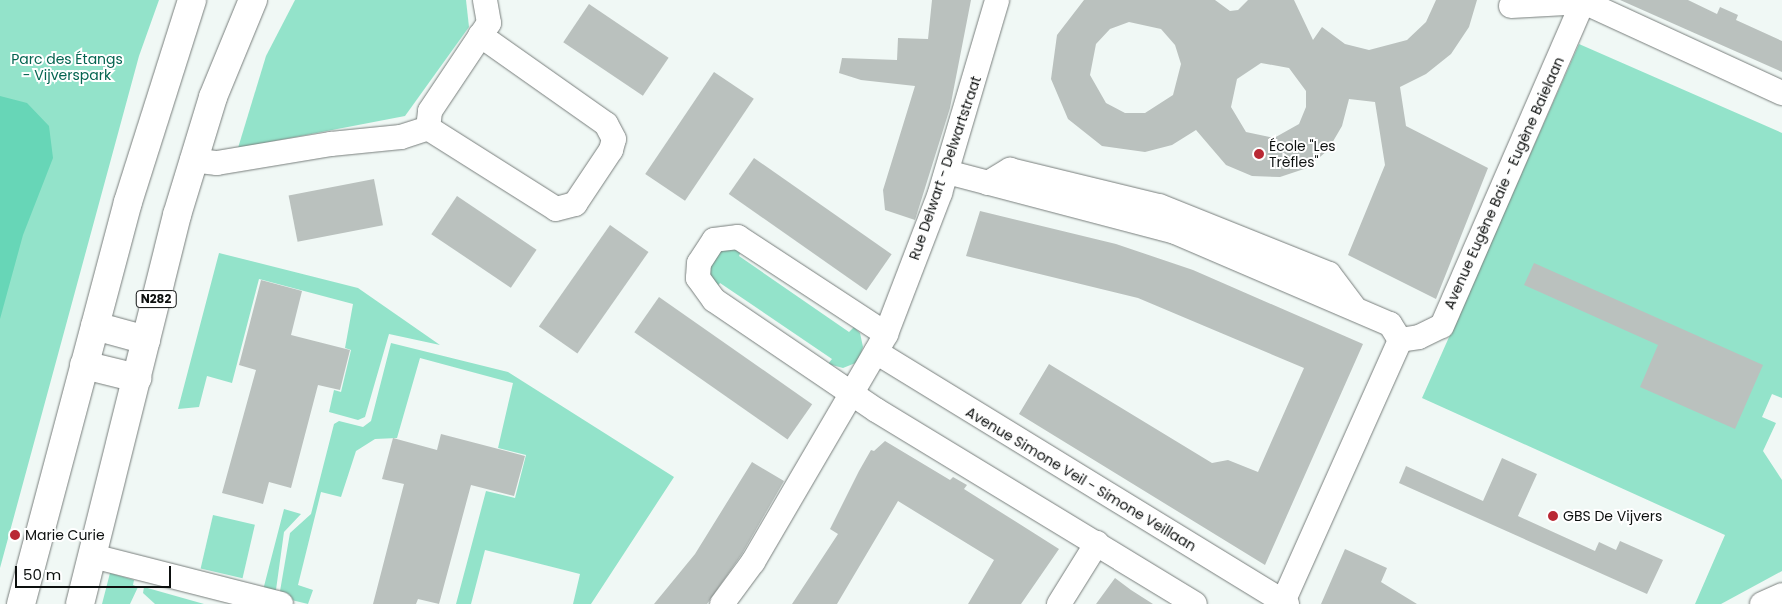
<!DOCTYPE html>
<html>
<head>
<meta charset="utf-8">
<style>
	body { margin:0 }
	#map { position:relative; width:1782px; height:604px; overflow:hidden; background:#f0f8f5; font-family:Poppins,sans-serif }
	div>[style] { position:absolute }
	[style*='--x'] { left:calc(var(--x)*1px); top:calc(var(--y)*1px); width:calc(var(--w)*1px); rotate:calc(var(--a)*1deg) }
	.green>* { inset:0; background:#93e3ca; transform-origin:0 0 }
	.water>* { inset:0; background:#67d6b7 }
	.building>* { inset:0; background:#bac1be; transform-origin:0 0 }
	.roads { filter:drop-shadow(0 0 1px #787e7c) drop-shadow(0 0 1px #787e7c) }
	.minor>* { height:24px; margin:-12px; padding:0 12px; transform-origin:12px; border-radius:12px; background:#fff }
	.major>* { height:28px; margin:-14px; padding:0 14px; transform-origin:14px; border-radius:14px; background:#fff }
	.dots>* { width:14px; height:14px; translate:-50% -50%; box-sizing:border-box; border:2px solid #fff; border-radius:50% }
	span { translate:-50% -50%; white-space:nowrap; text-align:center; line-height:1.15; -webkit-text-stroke:4px #fff; paint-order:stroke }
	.shield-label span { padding:1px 4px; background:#fff; border:1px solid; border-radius:4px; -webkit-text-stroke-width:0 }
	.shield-label { font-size:12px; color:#0d100f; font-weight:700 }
	.park-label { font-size:14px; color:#046450 }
	.poi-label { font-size:14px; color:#0d100f }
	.left { translate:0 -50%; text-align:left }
	.street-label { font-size:14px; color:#0d100f }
	.scale { position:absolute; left:15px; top:566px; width:156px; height:22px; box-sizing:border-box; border:2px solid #0d100f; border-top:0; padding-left:6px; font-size:15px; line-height:18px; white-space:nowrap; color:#0d100f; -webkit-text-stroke:4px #fff; paint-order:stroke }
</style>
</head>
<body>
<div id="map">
	<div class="green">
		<div style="clip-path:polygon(0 0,159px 0,139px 56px,0 568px)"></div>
		<div style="clip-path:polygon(295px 0,466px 0,469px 27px,405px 116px,238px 148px,266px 56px)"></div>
		<div style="clip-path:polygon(1579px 44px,1782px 133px,1782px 398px,1772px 394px,1762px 417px,1776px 423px,1763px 451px,1782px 480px,1782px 571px,1721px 604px,1695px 604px,1725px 535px,1422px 398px)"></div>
		<div style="clip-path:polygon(718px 248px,742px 249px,739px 256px,849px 332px,854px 327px,860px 333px,863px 347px,858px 362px,843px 368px,828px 364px,832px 359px,720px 283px,716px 288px,707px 269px)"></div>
		<div style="clip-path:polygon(219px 253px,358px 288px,440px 345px,389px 334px,365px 417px,358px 420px,329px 412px,334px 390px,341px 392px,351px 350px,345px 348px,353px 304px,259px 279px,232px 383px,207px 376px,199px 407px,178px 409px)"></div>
		<div style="clip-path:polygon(391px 343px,508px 372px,674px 477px,591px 604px,573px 604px,580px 574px,485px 550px,471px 604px,456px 604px,486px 491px,515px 498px,526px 455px,498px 448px,513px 383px,420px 358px,397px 438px,375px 439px,356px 451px,341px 497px,321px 492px,298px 585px,313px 590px,308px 604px,279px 597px,290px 533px,311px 514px,334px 424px,339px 421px,363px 427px,371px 421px)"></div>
		<div style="clip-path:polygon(284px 509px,301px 514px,284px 532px,275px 597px,262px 594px)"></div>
		<div style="left:213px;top:515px;width:43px;height:55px;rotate:13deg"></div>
		<div style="clip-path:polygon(110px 573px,134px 580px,133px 585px,138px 587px,130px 604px,102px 604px)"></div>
		<div style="clip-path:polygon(144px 587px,204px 604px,155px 604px,143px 593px)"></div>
	</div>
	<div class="water">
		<div style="clip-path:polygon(0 96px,27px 103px,49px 126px,53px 158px,23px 235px,0 319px)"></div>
	</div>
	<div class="building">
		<div style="clip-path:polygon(932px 0,971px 0,950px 108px,915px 220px,885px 210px,883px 190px,915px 86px,861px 80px,839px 73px,842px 58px,897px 60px,898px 38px,928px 39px)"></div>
		<div style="clip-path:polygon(evenodd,1084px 0,1215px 0,1230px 11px,1238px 10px,1248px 0,1294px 0,1313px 40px,1322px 27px,1345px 44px,1369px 50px,1407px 40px,1426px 22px,1436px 0,1477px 0,1469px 27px,1451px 54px,1426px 74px,1400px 87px,1406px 126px,1488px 168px,1436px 299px,1348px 255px,1385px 165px,1375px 102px,1349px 99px,1342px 126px,1328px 150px,1307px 168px,1280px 177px,1252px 176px,1226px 165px,1196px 130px,1172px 145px,1145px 152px,1102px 146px,1068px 119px,1051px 79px,1057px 35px,1084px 0,1129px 22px,1161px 29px,1175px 45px,1181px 64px,1173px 95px,1145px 113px,1125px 113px,1106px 103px,1090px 75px,1096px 44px,1110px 29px,1129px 22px,1084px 0,1261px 63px,1289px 68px,1306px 91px,1306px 107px,1299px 124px,1274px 138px,1246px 132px,1231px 107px,1237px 79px,1261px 63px)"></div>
		<div style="clip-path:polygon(1620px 0,1688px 0,1717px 14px,1720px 7px,1738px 15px,1736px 20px,1782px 41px,1782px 72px)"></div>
		<div style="left:589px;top:4px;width:96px;height:46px;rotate:34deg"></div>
		<div style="left:714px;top:72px;width:48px;height:123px;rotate:34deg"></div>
		<div style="left:754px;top:158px;width:168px;height:44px;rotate:35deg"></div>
		<div style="left:374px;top:179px;width:47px;height:87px;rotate:79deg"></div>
		<div style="left:457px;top:196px;width:96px;height:46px;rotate:34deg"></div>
		<div style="clip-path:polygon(980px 211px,1116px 244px,1193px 270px,1363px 344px,1265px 565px,1019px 414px,1049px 364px,1212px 463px,1228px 460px,1258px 472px,1304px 368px,1138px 298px,966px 256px)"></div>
		<div style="left:610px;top:225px;width:47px;height:124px;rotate:35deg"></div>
		<div style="clip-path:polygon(1534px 263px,1763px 365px,1735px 429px,1640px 387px,1658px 345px,1524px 285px)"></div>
		<div style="clip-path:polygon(261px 280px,302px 291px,291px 335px,350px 350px,340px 390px,318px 385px,291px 488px,269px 482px,263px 504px,222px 493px,256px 370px,239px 365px)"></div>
		<div style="left:659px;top:297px;width:187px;height:43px;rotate:35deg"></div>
		<div style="clip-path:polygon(441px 434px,525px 456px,514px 496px,471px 485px,439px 604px,418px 599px,416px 604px,373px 604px,404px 484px,382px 479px,393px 438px,437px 450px)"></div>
		<div style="clip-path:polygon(885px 441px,950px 480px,953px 477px,967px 485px,964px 489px,1059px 549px,1021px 604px,968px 604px,994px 560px,898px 501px,837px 604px,792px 604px,838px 534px,830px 529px,859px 471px,871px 450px,874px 451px)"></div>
		<div style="clip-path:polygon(1502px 458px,1537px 474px,1518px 516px,1595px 551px,1599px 542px,1616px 550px,1620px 541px,1663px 560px,1647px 594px,1399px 483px,1406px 466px,1483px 501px)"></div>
		<div style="clip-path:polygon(752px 462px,784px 481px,742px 554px,707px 604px,654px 604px,695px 554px)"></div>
		<div style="clip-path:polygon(1345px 549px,1387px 568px,1381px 582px,1417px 604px,1321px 604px)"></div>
		<div style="clip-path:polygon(1115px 578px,1131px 590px,1153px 604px,1096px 604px)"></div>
	</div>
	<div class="roads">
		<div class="minor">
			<div style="--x:1511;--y:6;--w:73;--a:-3.1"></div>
			<div style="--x:1584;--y:2;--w:218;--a:24.7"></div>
			<div style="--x:428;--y:128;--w:151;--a:32.3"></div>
			<div style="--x:556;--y:209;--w:20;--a:-15"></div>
			<div style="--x:575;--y:204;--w:65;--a:-56.3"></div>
			<div style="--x:611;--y:150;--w:11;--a:-75"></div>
			<div style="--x:614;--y:139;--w:17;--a:-118"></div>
			<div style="--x:606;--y:124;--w:154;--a:-144.8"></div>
			<div style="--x:428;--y:128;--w:17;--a:-83"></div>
			<div style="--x:430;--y:111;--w:106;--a:-56.2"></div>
			<div style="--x:489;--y:23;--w:23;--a:-100"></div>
			<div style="--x:192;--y:160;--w:25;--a:7"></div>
			<div style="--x:217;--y:163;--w:116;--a:-9.5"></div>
			<div style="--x:331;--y:144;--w:70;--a:-5.7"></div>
			<div style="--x:401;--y:137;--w:28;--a:-18"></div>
			<div style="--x:947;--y:172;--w:236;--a:14.7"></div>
			<div style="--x:1175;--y:232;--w:234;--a:23.2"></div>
			<div style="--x:1390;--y:324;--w:19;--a:58"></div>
			<div style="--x:988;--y:183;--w:26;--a:-31"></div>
			<div style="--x:1010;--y:170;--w:153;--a:13.6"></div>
			<div style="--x:1159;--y:206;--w:183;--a:21.8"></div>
			<div style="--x:1329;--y:274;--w:40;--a:53"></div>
			<div style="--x:886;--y:334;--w:177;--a:-146.8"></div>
			<div style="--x:738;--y:237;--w:24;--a:173"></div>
			<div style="--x:714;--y:240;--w:27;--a:123"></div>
			<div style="--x:699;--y:263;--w:15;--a:94"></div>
			<div style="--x:698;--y:278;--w:27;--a:54"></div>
			<div style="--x:714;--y:300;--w:196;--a:34.2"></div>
			<div style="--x:876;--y:410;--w:373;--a:31.3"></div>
			<div style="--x:1400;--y:340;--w:19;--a:-9"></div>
			<div style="--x:1419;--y:337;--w:25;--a:-26"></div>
			<div style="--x:1442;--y:326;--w:356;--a:-66.5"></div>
			<div style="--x:876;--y:352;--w:482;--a:31.5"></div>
			<div style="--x:93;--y:556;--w:194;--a:14.3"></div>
			<div style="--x:1283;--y:602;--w:287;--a:-65.9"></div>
			<div style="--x:722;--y:604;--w:52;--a:-53.6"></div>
			<div style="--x:753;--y:562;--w:264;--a:-59.7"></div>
			<div style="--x:886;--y:334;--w:151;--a:-69"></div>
			<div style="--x:940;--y:193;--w:201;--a:-73.5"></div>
			<div style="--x:1059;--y:604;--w:72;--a:-58.1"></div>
			<div style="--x:1762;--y:604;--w:22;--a:-24"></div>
		</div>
		<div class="major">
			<div style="--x:95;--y:326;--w:53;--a:15.4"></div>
			<div style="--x:84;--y:365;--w:55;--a:13.8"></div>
			<div style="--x:21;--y:604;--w:416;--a:-75.1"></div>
			<div style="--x:128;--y:202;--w:212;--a:-72.4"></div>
			<div style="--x:80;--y:604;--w:401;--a:-76"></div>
			<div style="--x:177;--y:215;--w:123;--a:-73"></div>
			<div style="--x:213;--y:97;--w:105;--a:-67.6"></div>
		</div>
	</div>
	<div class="dots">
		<div style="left:1259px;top:154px;background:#b92834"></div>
		<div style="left:1553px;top:516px;background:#b92834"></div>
		<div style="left:15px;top:535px;background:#b92834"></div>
	</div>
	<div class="shield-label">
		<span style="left:156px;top:299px">N282</span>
	</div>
	<div class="park-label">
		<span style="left:67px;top:67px">Parc des Étangs<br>- Vijverspark</span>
	</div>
	<div class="poi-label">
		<span class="left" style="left:1269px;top:154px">École "Les<br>Trèfles"</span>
		<span class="left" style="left:1563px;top:516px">GBS De Vijvers</span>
		<span class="left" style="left:25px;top:535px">Marie Curie</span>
	</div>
	<div class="street-label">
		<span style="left:945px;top:168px;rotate:-71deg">Rue Delwart - Delwartstraat</span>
		<span style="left:1504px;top:183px;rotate:-66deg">Avenue Eugène Baie - Eugène Baielaan</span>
		<span style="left:1081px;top:479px;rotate:31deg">Avenue Simone Veil - Simone Veillaan</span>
	</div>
	<div class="scale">50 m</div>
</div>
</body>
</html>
